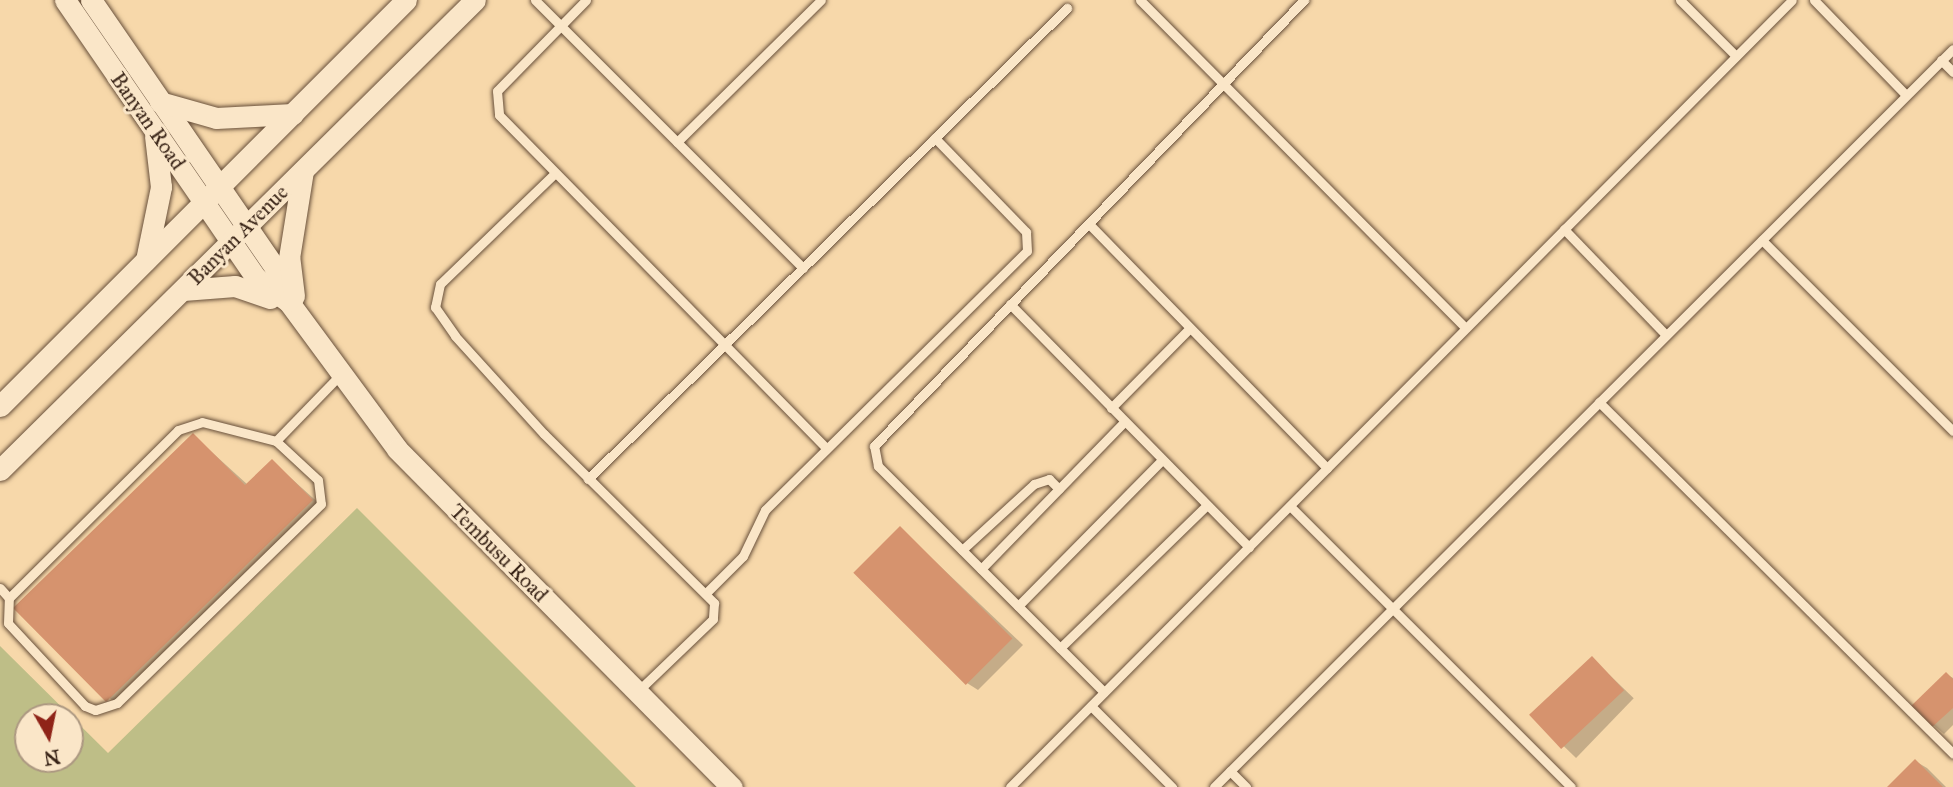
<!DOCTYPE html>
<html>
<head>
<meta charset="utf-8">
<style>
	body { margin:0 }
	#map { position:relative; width:1953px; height:787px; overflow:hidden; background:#f7d8aa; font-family:"IM FELL Great Primer",serif }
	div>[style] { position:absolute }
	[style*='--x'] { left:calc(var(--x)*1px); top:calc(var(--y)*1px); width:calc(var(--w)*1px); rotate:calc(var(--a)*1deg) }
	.green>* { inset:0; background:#bebe87 }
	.shadow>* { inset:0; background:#0003; transform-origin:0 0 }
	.building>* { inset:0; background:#d6936e; transform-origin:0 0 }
	.roads { filter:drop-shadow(0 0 2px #68503b) drop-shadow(0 0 2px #68503b) }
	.service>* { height:9px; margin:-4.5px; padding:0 4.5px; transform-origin:4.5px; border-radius:4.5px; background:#fae6c8 }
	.tertiary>* { height:21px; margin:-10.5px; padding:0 10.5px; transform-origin:10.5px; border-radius:10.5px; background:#fae6c8 }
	span { translate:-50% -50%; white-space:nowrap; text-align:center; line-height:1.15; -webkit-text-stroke:6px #fae6c8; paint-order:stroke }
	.street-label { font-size:21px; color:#382316 }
	.north { position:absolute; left:14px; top:703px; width:70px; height:70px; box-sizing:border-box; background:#fae6c8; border:2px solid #ac9881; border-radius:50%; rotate:171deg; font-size:19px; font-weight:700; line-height:28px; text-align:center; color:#382316 }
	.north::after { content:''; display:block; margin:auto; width:24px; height:32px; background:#8f2418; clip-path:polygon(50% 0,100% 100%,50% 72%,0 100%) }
</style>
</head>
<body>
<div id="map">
	<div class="green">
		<div style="clip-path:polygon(evenodd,357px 508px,636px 787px,0 787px,0 646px,108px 753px,357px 508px,28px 717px,70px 717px,70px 759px,28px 759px,28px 717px)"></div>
	</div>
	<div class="shadow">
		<div style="clip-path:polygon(193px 435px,248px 485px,272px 461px,323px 507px,119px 707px,16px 608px)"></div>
		<div style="clip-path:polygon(900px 528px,1023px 645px,978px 690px,967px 683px)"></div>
		<div style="left:1592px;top:658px;width:58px;height:83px;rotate:44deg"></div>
		<div style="clip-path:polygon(1946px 674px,1953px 678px,1953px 725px,1944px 734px,1912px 707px)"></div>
		<div style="clip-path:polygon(1915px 761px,1927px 768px,1946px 787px,1890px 787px)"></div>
	</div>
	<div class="building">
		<div style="clip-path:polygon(193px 433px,245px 485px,272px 459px,313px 500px,106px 702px,13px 608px)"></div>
		<div style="left:900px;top:526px;width:159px;height:66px;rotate:45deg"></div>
		<div style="left:1592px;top:656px;width:47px;height:86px;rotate:47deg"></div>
		<div style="clip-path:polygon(1946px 672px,1953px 679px,1953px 708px,1931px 728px,1910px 707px)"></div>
		<div style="clip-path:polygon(1915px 759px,1943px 787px,1887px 787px)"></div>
	</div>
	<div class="roads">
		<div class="service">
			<div style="--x:535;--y:0;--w:379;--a:45"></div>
			<div style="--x:586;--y:0;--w:127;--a:134.4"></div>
			<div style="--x:497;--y:91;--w:24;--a:85"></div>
			<div style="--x:499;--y:115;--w:467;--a:45.5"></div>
			<div style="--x:1140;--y:0;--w:462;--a:45.2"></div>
			<div style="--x:1680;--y:0;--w:79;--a:45"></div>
			<div style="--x:1814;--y:0;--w:132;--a:45.9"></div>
			<div style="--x:1941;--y:60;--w:17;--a:45"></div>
			<div style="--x:677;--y:142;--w:202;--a:-44.6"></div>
			<div style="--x:553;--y:175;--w:157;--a:136"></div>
			<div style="--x:440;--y:284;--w:24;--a:102"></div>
			<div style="--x:435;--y:307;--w:35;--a:55"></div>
			<div style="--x:455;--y:336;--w:132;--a:47.8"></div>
			<div style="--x:544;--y:434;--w:240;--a:44.8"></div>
			<div style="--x:714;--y:603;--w:16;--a:94"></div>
			<div style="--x:713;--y:619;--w:104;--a:136.2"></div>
			<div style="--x:1089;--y:224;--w:341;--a:45.7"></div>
			<div style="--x:1564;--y:229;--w:147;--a:46.1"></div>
			<div style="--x:1762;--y:240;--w:270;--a:45"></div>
			<div style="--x:1010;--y:304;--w:341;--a:45.5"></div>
			<div style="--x:1599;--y:402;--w:499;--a:44.8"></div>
			<div style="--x:1111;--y:408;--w:112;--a:-45.4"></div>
			<div style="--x:202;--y:422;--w:76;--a:14.4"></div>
			<div style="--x:276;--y:441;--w:57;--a:42.9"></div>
			<div style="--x:318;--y:480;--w:24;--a:83"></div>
			<div style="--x:321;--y:504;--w:285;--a:135.7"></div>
			<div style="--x:117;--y:703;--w:23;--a:162"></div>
			<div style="--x:95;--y:710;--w:11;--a:-158"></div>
			<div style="--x:85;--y:706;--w:113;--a:-132.9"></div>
			<div style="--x:8;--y:623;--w:25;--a:-88"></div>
			<div style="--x:9;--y:598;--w:238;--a:-44.8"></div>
			<div style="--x:178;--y:430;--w:25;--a:-18"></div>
			<div style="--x:276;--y:441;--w:92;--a:-45.9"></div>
			<div style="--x:588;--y:479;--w:672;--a:-44.52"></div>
			<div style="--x:1290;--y:506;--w:397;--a:45"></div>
			<div style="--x:962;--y:550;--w:98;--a:-42.5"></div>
			<div style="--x:1034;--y:484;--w:16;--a:-18"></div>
			<div style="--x:1049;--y:479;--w:14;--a:45"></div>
			<div style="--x:981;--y:569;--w:205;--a:-45.8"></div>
			<div style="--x:0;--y:588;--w:13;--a:48"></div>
			<div style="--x:706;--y:593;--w:52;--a:-45"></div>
			<div style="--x:743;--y:556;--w:51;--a:-64.4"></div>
			<div style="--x:765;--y:510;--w:368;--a:-44.7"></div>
			<div style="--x:1027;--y:251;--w:19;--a:-93"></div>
			<div style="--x:1026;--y:232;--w:131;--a:-134.1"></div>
			<div style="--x:1018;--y:606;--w:205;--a:-45.4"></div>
			<div style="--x:1060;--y:648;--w:205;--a:-44.2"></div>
			<div style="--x:1104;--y:692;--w:320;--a:-135"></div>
			<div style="--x:878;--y:466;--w:20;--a:-101"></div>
			<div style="--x:874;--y:446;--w:620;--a:-46.05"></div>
			<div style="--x:1091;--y:706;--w:115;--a:45"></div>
			<div style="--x:1230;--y:771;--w:23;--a:45"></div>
			<div style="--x:1010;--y:787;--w:1109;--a:-45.18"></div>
			<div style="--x:1214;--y:787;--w:1044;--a:-44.96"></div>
		</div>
		<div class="tertiary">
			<div style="--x:65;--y:0;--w:337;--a:55.5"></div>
			<div style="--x:256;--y:278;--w:39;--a:36"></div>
			<div style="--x:288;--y:301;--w:184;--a:53.6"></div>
			<div style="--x:397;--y:449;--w:476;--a:45.3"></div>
			<div style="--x:91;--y:0;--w:325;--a:55.5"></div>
			<div style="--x:275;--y:268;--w:35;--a:68"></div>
			<div style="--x:160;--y:102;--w:58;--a:15.9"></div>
			<div style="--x:216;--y:118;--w:77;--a:-3"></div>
			<div style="--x:146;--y:260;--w:75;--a:-78.4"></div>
			<div style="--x:161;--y:187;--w:51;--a:-96.7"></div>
			<div style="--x:183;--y:290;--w:52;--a:-4.4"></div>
			<div style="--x:235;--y:286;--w:37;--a:19"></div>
			<div style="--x:294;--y:296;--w:38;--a:-97"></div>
			<div style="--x:289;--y:258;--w:88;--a:-80.9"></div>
			<div style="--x:0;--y:406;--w:574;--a:-45"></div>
			<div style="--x:0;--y:470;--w:668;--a:-44.7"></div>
		</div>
	</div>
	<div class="street-label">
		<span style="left:148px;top:121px;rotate:55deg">Banyan Road</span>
		<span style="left:238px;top:235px;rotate:-45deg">Banyan Avenue</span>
		<span style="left:499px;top:553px;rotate:45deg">Tembusu Road</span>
	</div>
	<div class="north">N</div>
</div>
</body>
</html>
